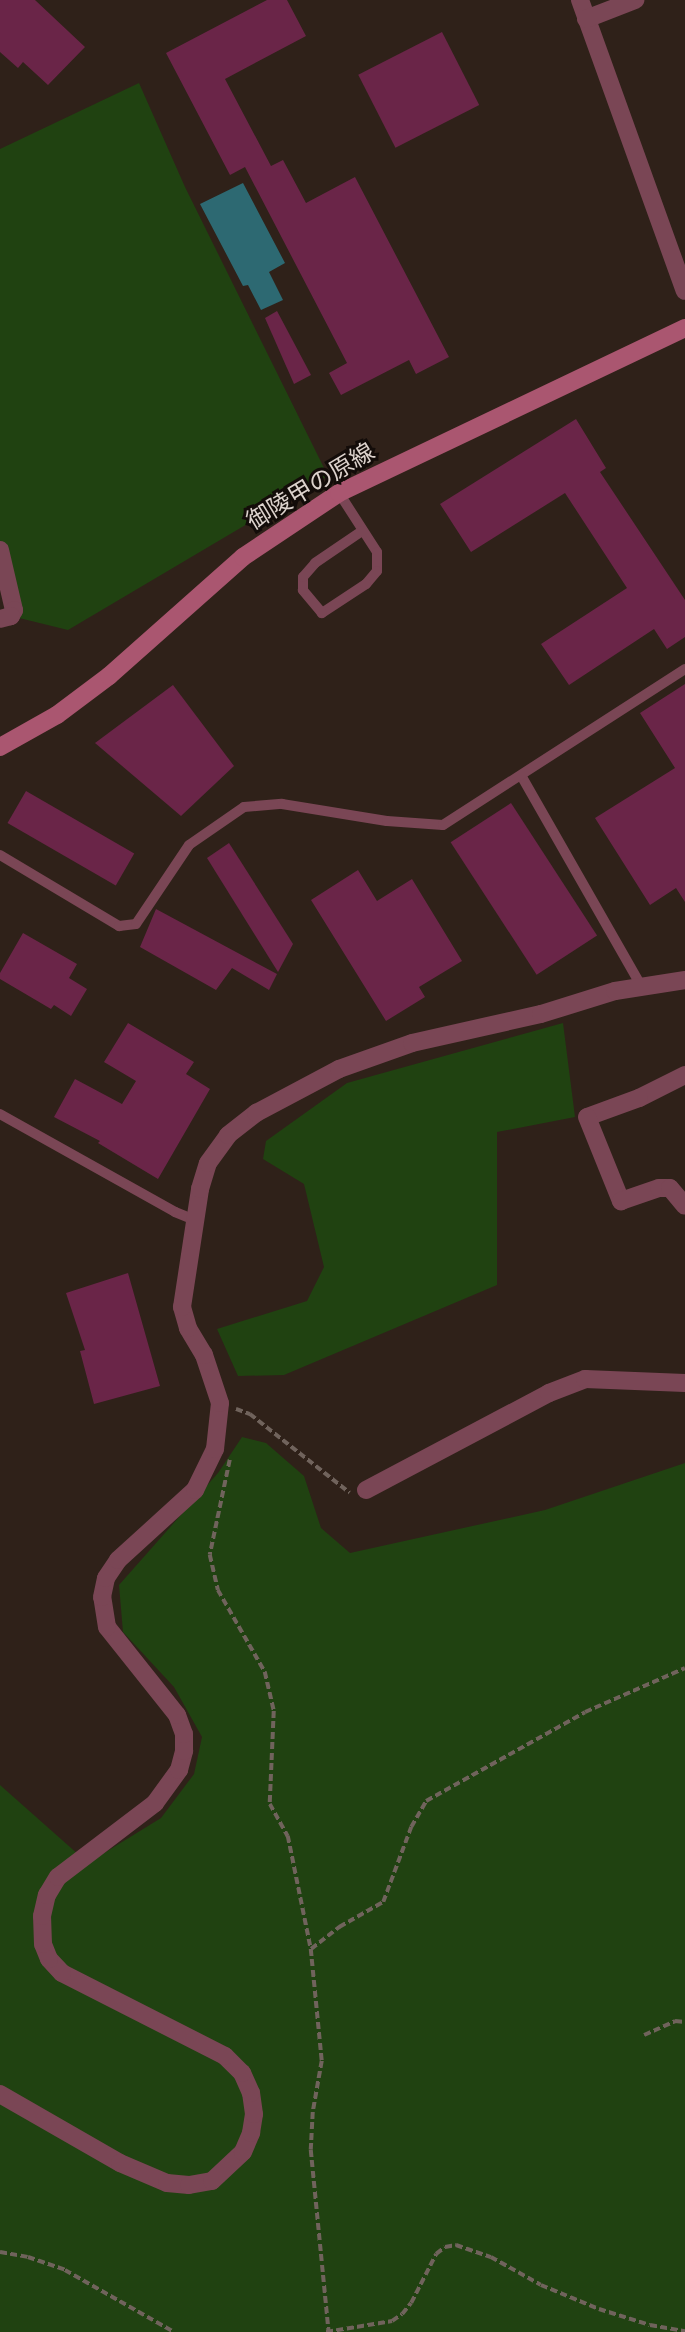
<!DOCTYPE html>
<html>
<head>
<meta charset="utf-8">
<style>
	body { margin:0 }
	#map { position:relative; width:685px; height:2332px; overflow:hidden; background:#2f2119; font-family:"Roboto Serif","Noto Sans JP",serif }
	div>[style] { position:absolute }
	[style*='--x'] { left:calc(var(--x)*1px); top:calc(var(--y)*1px); width:calc(var(--w)*1px); rotate:calc(var(--a)*1deg) }
	.green>* { inset:0; background:#204211 }
	.water>* { inset:0; background:#2d6972 }
	.building>* { inset:0; background:#6a2548; transform-origin:0 0 }
	.path>* { height:3.5px; margin-top:-1.75px; transform-origin:0; background:repeating-linear-gradient(90deg,#70635c 0 7px,transparent 0 10.5px) }
	.lane>* { height:10px; margin:-5px; padding:0 5px; transform-origin:5px; border-radius:5px; background:#7a4655 }
	.street>* { height:18px; margin:-9px; padding:0 9px; transform-origin:9px; border-radius:9px; background:#7a4655 }
	.secondary>* { height:18px; margin:-9px; padding:0 9px; transform-origin:9px; border-radius:9px; background:#aa5670 }
	span { translate:-50% -50%; white-space:nowrap; text-align:center; line-height:1.15; -webkit-text-stroke:6px #130c09; paint-order:stroke }
	.street-label { font-size:24px; color:#dcd2cc }
</style>
</head>
<body>
<div id="map">
	<div class="green">
		<div style="clip-path:polygon(139px 83px,185px 187px,328px 476px,68px 630px,11px 616px,0 554px,0 149px)"></div>
		<div style="clip-path:polygon(563px 1023px,575px 1117px,497px 1132px,497px 1285px,284px 1375px,238px 1376px,217px 1329px,307px 1301px,324px 1267px,304px 1184px,263px 1159px,266px 1141px,347px 1083px)"></div>
		<div style="clip-path:polygon(242px 1437px,266px 1443px,304px 1476px,321px 1528px,350px 1553px,545px 1510px,685px 1463px,685px 2332px,0 2332px,0 1785px,88px 1863px,161px 1818px,194px 1774px,202px 1737px,174px 1687px,123px 1632px,119px 1585px,218px 1473px)"></div>
	</div>
	<div class="water">
		<div style="clip-path:polygon(243px 183px,285px 263px,269px 272px,283px 300px,261px 310px,248px 285px,243px 286px,200px 204px)"></div>
	</div>
	<div class="building">
		<div style="clip-path:polygon(0 0,35px 0,85px 47px,48px 85px,23px 62px,18px 68px,0 52px)"></div>
		<div style="clip-path:polygon(267px 0,287px 0,306px 36px,225px 79px,271px 166px,283px 160px,306px 203px,355px 177px,449px 357px,416px 374px,409px 360px,341px 395px,329px 373px,347px 363px,245px 167px,230px 175px,166px 53px)"></div>
		<div style="left:442px;top:32px;width:82px;height:94px;rotate:63deg"></div>
		<div style="clip-path:polygon(277px 311px,311px 375px,294px 384px,265px 318px)"></div>
		<div style="clip-path:polygon(576px 419px,606px 468px,600px 472px,685px 600px,685px 637px,667px 649px,654px 629px,569px 685px,541px 644px,627px 588px,565px 493px,471px 552px,440px 504px)"></div>
		<div style="clip-path:polygon(685px 684px,685px 902px,676px 888px,650px 905px,595px 818px,675px 768px,640px 713px)"></div>
		<div style="clip-path:polygon(173px 685px,234px 766px,181px 816px,95px 743px)"></div>
		<div style="left:26px;top:791px;width:125px;height:37px;rotate:30deg"></div>
		<div style="left:511px;top:803px;width:158px;height:72px;rotate:57deg"></div>
		<div style="clip-path:polygon(229px 843px,293px 944px,278px 972px,207px 858px)"></div>
		<div style="clip-path:polygon(358px 870px,377px 901px,412px 879px,462px 961px,419px 987px,425px 997px,386px 1021px,311px 900px)"></div>
		<div style="clip-path:polygon(156px 909px,277px 974px,269px 990px,232px 968px,216px 990px,140px 947px)"></div>
		<div style="clip-path:polygon(23px 933px,77px 964px,69px 978px,87px 989px,71px 1016px,54px 1005px,51px 1009px,0 979px,0 973px)"></div>
		<div style="clip-path:polygon(128px 1023px,194px 1062px,186px 1074px,210px 1089px,158px 1179px,98px 1143px,100px 1141px,54px 1117px,75px 1079px,122px 1104px,136px 1081px,104px 1062px)"></div>
		<div style="clip-path:polygon(128px 1273px,160px 1386px,94px 1404px,80px 1351px,85px 1350px,66px 1293px)"></div>
	</div>
	<div class="path">
		<div style="--x:236;--y:1409;--w:15;--a:20"></div>
		<div style="--x:250;--y:1414;--w:127;--a:38.3"></div>
		<div style="--x:230;--y:1460;--w:97;--a:101.9"></div>
		<div style="--x:210;--y:1555;--w:36;--a:77"></div>
		<div style="--x:218;--y:1590;--w:95;--a:60.2"></div>
		<div style="--x:265;--y:1672;--w:40;--a:77"></div>
		<div style="--x:274;--y:1711;--w:93;--a:92.5"></div>
		<div style="--x:270;--y:1804;--w:37;--a:61"></div>
		<div style="--x:288;--y:1836;--w:115;--a:78.5"></div>
		<div style="--x:311;--y:1949;--w:113;--a:84.4"></div>
		<div style="--x:322;--y:2061;--w:52;--a:100"></div>
		<div style="--x:313;--y:2112;--w:38;--a:93"></div>
		<div style="--x:311;--y:2150;--w:183;--a:84.4"></div>
		<div style="--x:311;--y:1949;--w:36;--a:-38"></div>
		<div style="--x:339;--y:1927;--w:51;--a:-29.6"></div>
		<div style="--x:383;--y:1902;--w:80;--a:-69.5"></div>
		<div style="--x:411;--y:1827;--w:30;--a:-60"></div>
		<div style="--x:426;--y:1801;--w:182;--a:-29.2"></div>
		<div style="--x:585;--y:1712;--w:109;--a:-23.7"></div>
		<div style="--x:644;--y:2035;--w:34;--a:-24"></div>
		<div style="--x:675;--y:2021;--w:10;--a:6"></div>
		<div style="--x:0;--y:2252;--w:28;--a:10"></div>
		<div style="--x:28;--y:2257;--w:39;--a:19"></div>
		<div style="--x:65;--y:2270;--w:125;--a:29.6"></div>
		<div style="--x:326;--y:2332;--w:67;--a:-9.5"></div>
		<div style="--x:392;--y:2321;--w:12;--a:-35"></div>
		<div style="--x:402;--y:2314;--w:14;--a:-51"></div>
		<div style="--x:411;--y:2303;--w:55;--a:-63"></div>
		<div style="--x:436;--y:2254;--w:11;--a:-38"></div>
		<div style="--x:445;--y:2247;--w:11;--a:-10"></div>
		<div style="--x:456;--y:2245;--w:37;--a:19"></div>
		<div style="--x:491;--y:2257;--w:57;--a:29.2"></div>
		<div style="--x:541;--y:2285;--w:63;--a:22.5"></div>
		<div style="--x:599;--y:2309;--w:53;--a:17.4"></div>
		<div style="--x:650;--y:2325;--w:36;--a:10"></div>
	</div>
	<div class="lane">
		<div style="--x:339;--y:493;--w:70;--a:57.2"></div>
		<div style="--x:377;--y:552;--w:19;--a:90"></div>
		<div style="--x:377;--y:571;--w:17;--a:130"></div>
		<div style="--x:366;--y:584;--w:53;--a:146.6"></div>
		<div style="--x:322;--y:613;--w:30;--a:-130"></div>
		<div style="--x:303;--y:590;--w:13;--a:-90"></div>
		<div style="--x:303;--y:577;--w:18;--a:-49"></div>
		<div style="--x:315;--y:563;--w:57;--a:-34.2"></div>
		<div style="--x:522;--y:777;--w:241;--a:60.3"></div>
		<div style="--x:0;--y:855;--w:139;--a:30.8"></div>
		<div style="--x:119;--y:926;--w:17;--a:-7"></div>
		<div style="--x:136;--y:924;--w:95;--a:-56.1"></div>
		<div style="--x:189;--y:845;--w:67;--a:-34.6"></div>
		<div style="--x:244;--y:807;--w:38;--a:-5"></div>
		<div style="--x:282;--y:804;--w:106;--a:9.2"></div>
		<div style="--x:387;--y:821;--w:56;--a:4.1"></div>
		<div style="--x:443;--y:825;--w:288;--a:-32.8"></div>
		<div style="--x:0;--y:1114;--w:201;--a:29.2"></div>
		<div style="--x:175;--y:1212;--w:22;--a:22"></div>
	</div>
	<div class="street">
		<div style="--x:580;--y:0;--w:309;--a:70.2"></div>
		<div style="--x:586;--y:19;--w:53;--a:-21.2"></div>
		<div style="--x:0;--y:550;--w:62;--a:76.9"></div>
		<div style="--x:14;--y:610;--w:7;--a:117"></div>
		<div style="--x:11;--y:616;--w:11;--a:165"></div>
		<div style="--x:685;--y:1075;--w:51;--a:153.4"></div>
		<div style="--x:639;--y:1098;--w:55;--a:159.9"></div>
		<div style="--x:587;--y:1117;--w:91;--a:68"></div>
		<div style="--x:621;--y:1201;--w:40;--a:-18.9"></div>
		<div style="--x:659;--y:1188;--w:11;--a:0"></div>
		<div style="--x:670;--y:1188;--w:23;--a:50"></div>
		<div style="--x:366;--y:1490;--w:207;--a:-27.9"></div>
		<div style="--x:549;--y:1393;--w:39;--a:-21"></div>
		<div style="--x:585;--y:1379;--w:100;--a:2.3"></div>
		<div style="--x:0;--y:2094;--w:138;--a:29.9"></div>
		<div style="--x:120;--y:2163;--w:51;--a:23.1"></div>
		<div style="--x:167;--y:2183;--w:22;--a:5"></div>
		<div style="--x:189;--y:2185;--w:23;--a:-10"></div>
		<div style="--x:212;--y:2181;--w:42;--a:-43.1"></div>
		<div style="--x:243;--y:2152;--w:21;--a:-67"></div>
		<div style="--x:251;--y:2133;--w:19;--a:-81"></div>
		<div style="--x:254;--y:2114;--w:21;--a:-98"></div>
		<div style="--x:251;--y:2093;--w:22;--a:-114"></div>
		<div style="--x:242;--y:2073;--w:24;--a:-135"></div>
		<div style="--x:225;--y:2056;--w:183;--a:-153"></div>
		<div style="--x:62;--y:1973;--w:19;--a:-133"></div>
		<div style="--x:49;--y:1959;--w:16;--a:-112"></div>
		<div style="--x:43;--y:1944;--w:28;--a:-92"></div>
		<div style="--x:42;--y:1916;--w:22;--a:-77"></div>
		<div style="--x:47;--y:1895;--w:21;--a:-59"></div>
		<div style="--x:58;--y:1877;--w:122;--a:-37.3"></div>
		<div style="--x:155;--y:1803;--w:41;--a:-54"></div>
		<div style="--x:179;--y:1770;--w:20;--a:-75"></div>
		<div style="--x:184;--y:1751;--w:17;--a:-90"></div>
		<div style="--x:184;--y:1734;--w:20;--a:-110"></div>
		<div style="--x:177;--y:1715;--w:112;--a:-128.5"></div>
		<div style="--x:107;--y:1627;--w:30;--a:-99"></div>
		<div style="--x:102;--y:1597;--w:19;--a:-78"></div>
		<div style="--x:106;--y:1578;--w:22;--a:-56"></div>
		<div style="--x:118;--y:1560;--w:104;--a:-42.3"></div>
		<div style="--x:195;--y:1490;--w:46;--a:-64"></div>
		<div style="--x:215;--y:1449;--w:46;--a:-83.8"></div>
		<div style="--x:220;--y:1403;--w:51;--a:-108.4"></div>
		<div style="--x:204;--y:1355;--w:31;--a:-121"></div>
		<div style="--x:188;--y:1328;--w:22;--a:-106"></div>
		<div style="--x:182;--y:1307;--w:119;--a:-81.3"></div>
		<div style="--x:200;--y:1189;--w:27;--a:-73"></div>
		<div style="--x:208;--y:1163;--w:34;--a:-54"></div>
		<div style="--x:228;--y:1135;--w:36;--a:-38"></div>
		<div style="--x:256;--y:1113;--w:94;--a:-27.9"></div>
		<div style="--x:339;--y:1069;--w:77;--a:-19.6"></div>
		<div style="--x:412;--y:1043;--w:132;--a:-12.7"></div>
		<div style="--x:541;--y:1014;--w:77;--a:-17.3"></div>
		<div style="--x:615;--y:991;--w:71;--a:-8.9"></div>
	</div>
	<div class="secondary">
		<div style="--x:0;--y:747;--w:65;--a:-29.3"></div>
		<div style="--x:57;--y:715;--w:65;--a:-36.9"></div>
		<div style="--x:109;--y:676;--w:179;--a:-41.6"></div>
		<div style="--x:243;--y:557;--w:115;--a:-33.7"></div>
		<div style="--x:339;--y:493;--w:383;--a:-25.5"></div>
	</div>
	<div class="street-label">
		<span style="left:311px;top:487px;rotate:-31deg">御陵甲の原線</span>
	</div>
</div>
</body>
</html>
